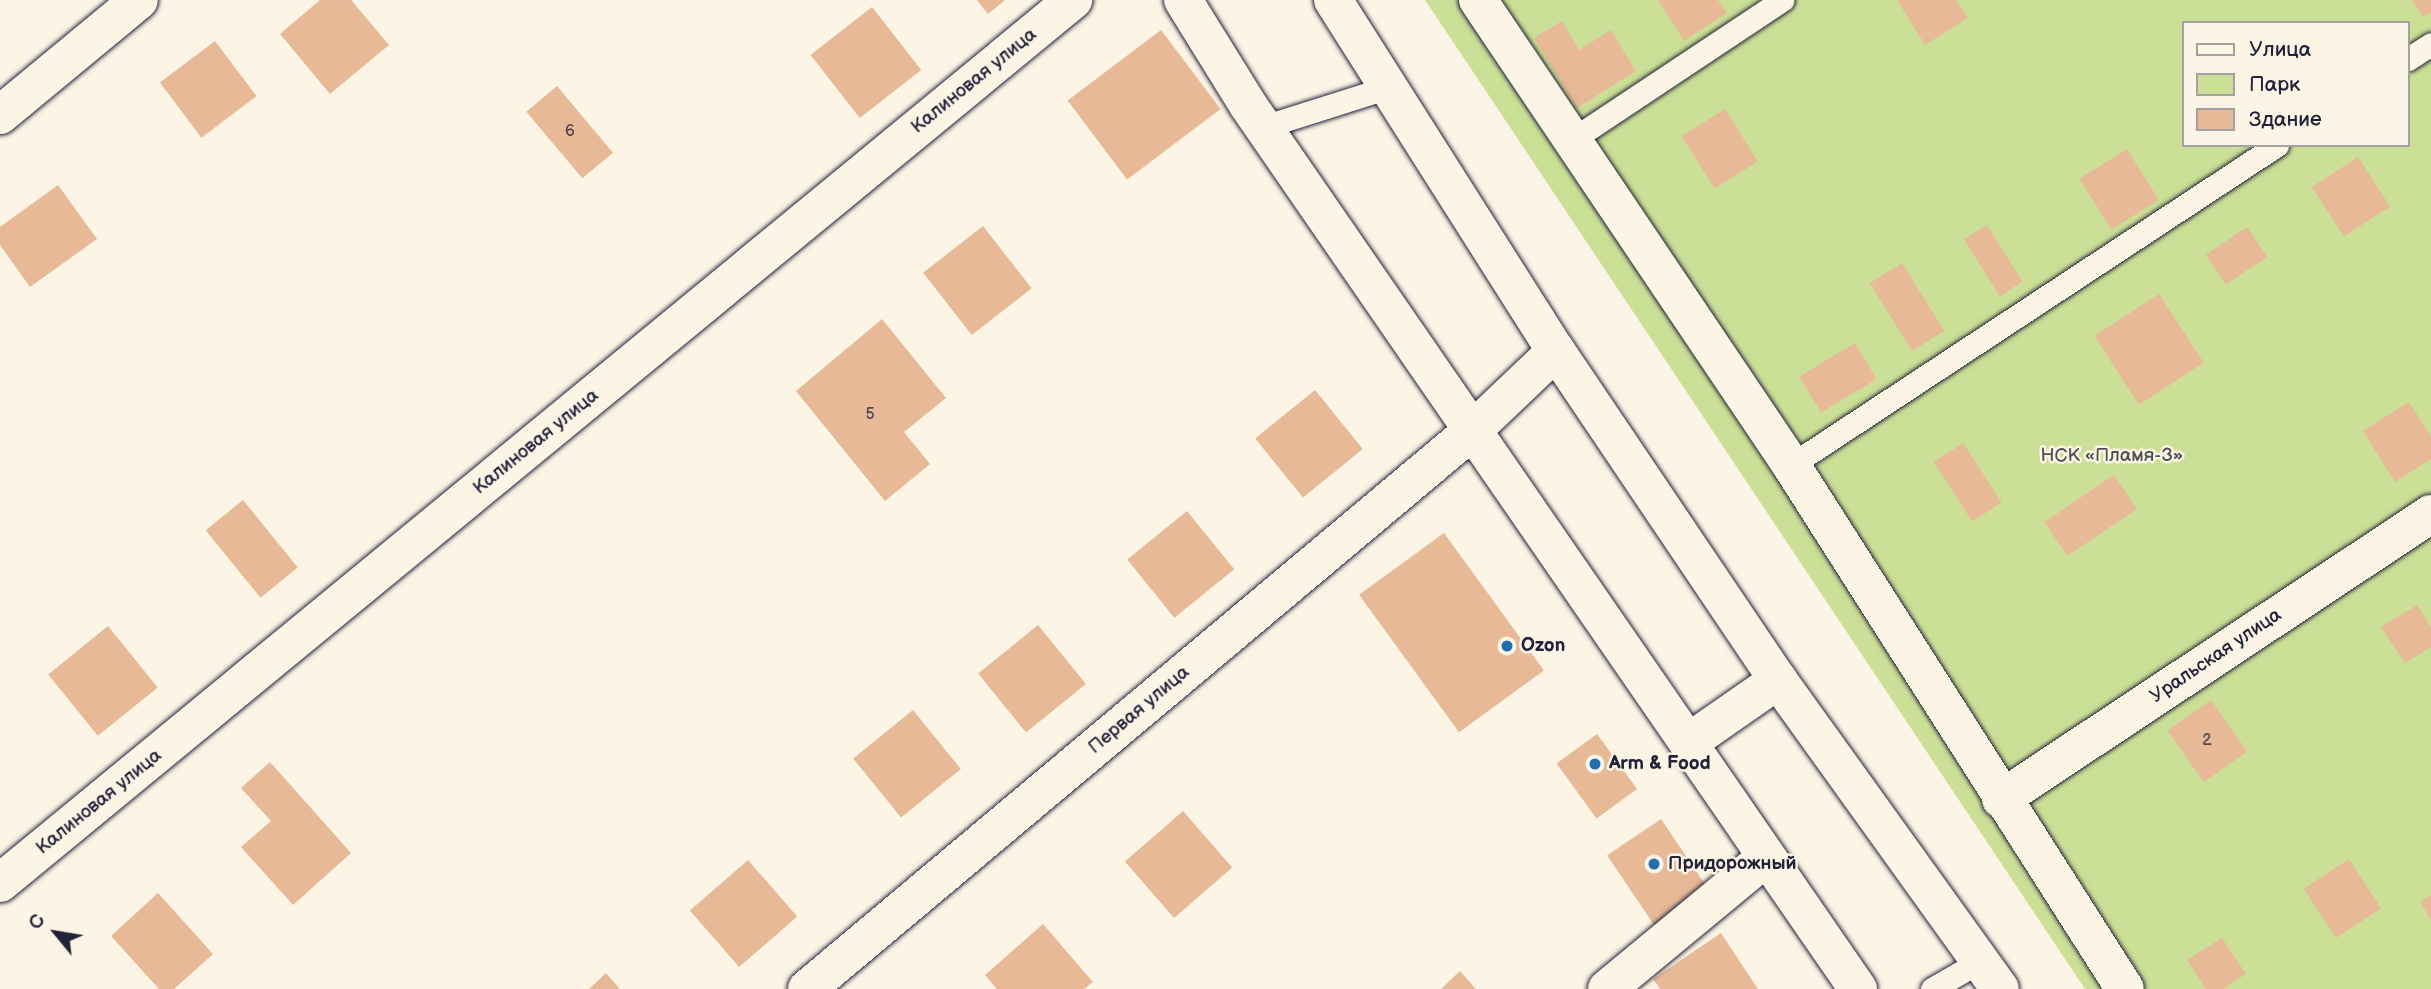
<!DOCTYPE html>
<html>
<head>
<meta charset="utf-8">
<style>
	body { margin:0 }
	#map { position:relative; width:2431px; height:989px; overflow:hidden; background:#fcf5e5; font-family:"Balsamiq Sans",sans-serif }
	div>[style] { position:absolute }
	[style*='--x'] { left:calc(var(--x)*1px); top:calc(var(--y)*1px); width:calc(var(--w)*1px); rotate:calc(var(--a)*1deg) }
	.green>* { inset:0; background:#cbe096 }
	.building>* { inset:0; background:#e7b997; transform-origin:0 0 }
	.roads { filter:drop-shadow(0 0 2px #22223b) drop-shadow(0 0 2px #22223b) }
	.lane>* { height:23px; margin:-11.5px; padding:0 11.5px; transform-origin:11.5px; border-radius:11.5px; background:#fcf5e5 }
	.street>* { height:38px; margin:-19px; padding:0 19px; transform-origin:19px; border-radius:19px; background:#fcf5e5 }
	.secondary>* { height:38px; margin:-19px; padding:0 19px; transform-origin:19px; border-radius:19px; background:#fcf5e5 }
	.dots>* { width:19px; height:19px; translate:-50% -50%; box-sizing:border-box; border:4px solid #fcf5e5; border-radius:50% }
	span { translate:-50% -50%; white-space:nowrap; text-align:center; line-height:1.15; -webkit-text-stroke:5px #fcf5e5; paint-order:stroke }
	.number-label { font-size:16px; color:#534852 }
	.number-label span { -webkit-text-stroke-width:0 }
	.street-label { font-size:19px; color:#22223b }
	.park-label { font-size:19px; color:#4c5252 }
	.poi-label { font-size:19px; color:#22223b; font-weight:700 }
	.left { translate:0 -50%; text-align:left }
	.legend { position:absolute; left:2182px; top:21px; width:228px; height:126px; box-sizing:border-box; background:#fcf5e5; border:2px solid #a5a1a1; margin:0; padding:9px 12px; list-style:none; font-size:21px; color:#22223b }
	.legend li { display:flex; align-items:center; gap:14px; height:35px }
	.legend b { width:35px; border:2px solid #a5a1a1 }
	.north { position:absolute; left:21px; top:898px; width:70px; height:70px; -webkit-text-stroke:5px #fcf5e5; paint-order:stroke; rotate:300deg; font-size:19px; font-weight:700; line-height:28px; text-align:center; color:#22223b }
	.north::after { content:''; display:block; margin:auto; width:24px; height:32px; background:#22223b; clip-path:polygon(50% 0,100% 100%,50% 72%,0 100%) }
</style>
</head>
<body>
<div id="map">
	<div class="green">
		<div style="clip-path:polygon(evenodd,1425px 0,2431px 0,2431px 989px,2085px 989px,1425px 0,2184px 23px,2408px 23px,2408px 145px,2184px 145px,2184px 23px)"></div>
	</div>
	<div class="building">
		<div style="clip-path:polygon(320px 0,351px 0,389px 45px,330px 94px,280px 34px)"></div>
		<div style="clip-path:polygon(977px 0,1005px 0,988px 14px)"></div>
		<div style="clip-path:polygon(1658px 0,1718px 0,1727px 13px,1684px 41px)"></div>
		<div style="clip-path:polygon(1897px 0,1956px 0,1968px 18px,1925px 45px)"></div>
		<div style="clip-path:polygon(2412px 0,2431px 0,2431px 12px,2423px 17px)"></div>
		<div style="left:872px;top:7px;width:80px;height:78px;rotate:52deg"></div>
		<div style="clip-path:polygon(1562px 21px,1579px 50px,1611px 30px,1636px 71px,1577px 108px,1534px 38px)"></div>
		<div style="left:1161px;top:30px;width:99px;height:117px;rotate:53deg"></div>
		<div style="left:215px;top:41px;width:69px;height:69px;rotate:53deg"></div>
		<div style="left:557px;top:86px;width:87px;height:40px;rotate:50deg"></div>
		<div style="left:1725px;top:109px;width:62px;height:51px;rotate:58deg"></div>
		<div style="left:2127px;top:149px;width:60px;height:56px;rotate:58deg"></div>
		<div style="left:2358px;top:157px;width:59px;height:55px;rotate:57deg"></div>
		<div style="clip-path:polygon(58px 185px,97px 239px,30px 287px,0 245px,0 227px)"></div>
		<div style="left:1987px;top:225px;width:67px;height:27px;rotate:58deg"></div>
		<div style="left:983px;top:226px;width:79px;height:76px;rotate:52deg"></div>
		<div style="left:2247px;top:227px;width:36px;height:50px;rotate:56deg"></div>
		<div style="left:1902px;top:263px;width:80px;height:38px;rotate:58deg"></div>
		<div style="left:2159px;top:294px;width:82px;height:77px;rotate:57deg"></div>
		<div style="clip-path:polygon(882px 319px,946px 398px,904px 432px,930px 464px,885px 501px,796px 391px)"></div>
		<div style="left:1855px;top:343px;width:42px;height:65px;rotate:59deg"></div>
		<div style="left:1315px;top:390px;width:76px;height:77px;rotate:51deg"></div>
		<div style="clip-path:polygon(2409px 402px,2431px 436px,2431px 459px,2395px 482px,2363px 431px)"></div>
		<div style="left:1963px;top:443px;width:71px;height:35px;rotate:57deg"></div>
		<div style="left:2114px;top:475px;width:41px;height:84px;rotate:56deg"></div>
		<div style="left:243px;top:500px;width:87px;height:48px;rotate:51deg"></div>
		<div style="left:1187px;top:511px;width:75px;height:77px;rotate:51deg"></div>
		<div style="left:1444px;top:533px;width:170px;height:105px;rotate:54deg"></div>
		<div style="clip-path:polygon(2417px 605px,2431px 627px,2431px 647px,2405px 663px,2381px 627px)"></div>
		<div style="left:1038px;top:625px;width:76px;height:77px;rotate:51deg"></div>
		<div style="left:108px;top:626px;width:79px;height:77px;rotate:51deg"></div>
		<div style="left:2211px;top:700px;width:63px;height:53px;rotate:55deg"></div>
		<div style="left:913px;top:710px;width:76px;height:77px;rotate:51deg"></div>
		<div style="left:1597px;top:734px;width:68px;height:50px;rotate:54deg"></div>
		<div style="clip-path:polygon(270px 762px,351px 853px,293px 905px,241px 847px,271px 821px,241px 788px)"></div>
		<div style="left:1183px;top:811px;width:75px;height:77px;rotate:49deg"></div>
		<div style="left:1661px;top:819px;width:86px;height:65px;rotate:56deg"></div>
		<div style="left:2349px;top:859px;width:59px;height:54px;rotate:57deg"></div>
		<div style="left:748px;top:860px;width:75px;height:77px;rotate:49deg"></div>
		<div style="clip-path:polygon(158px 893px,213px 954px,174px 989px,159px 989px,111px 936px)"></div>
		<div style="clip-path:polygon(2431px 895px,2431px 920px,2420px 902px)"></div>
		<div style="clip-path:polygon(1043px 924px,1093px 982px,1084px 989px,997px 989px,985px 975px)"></div>
		<div style="clip-path:polygon(1721px 933px,1758px 989px,1660px 989px,1653px 979px)"></div>
		<div style="clip-path:polygon(2222px 938px,2246px 974px,2223px 989px,2206px 989px,2187px 960px)"></div>
		<div style="clip-path:polygon(1460px 971px,1476px 989px,1441px 989px)"></div>
		<div style="clip-path:polygon(606px 973px,620px 989px,589px 989px)"></div>
	</div>
	<div class="roads">
		<div class="lane">
			<div style="--x:2408;--y:59;--w:27;--a:-33"></div>
			<div style="--x:1263;--y:127;--w:132;--a:-17.6"></div>
			<div style="--x:1570;--y:141;--w:255;--a:-33.6"></div>
			<div style="--x:1791;--y:465;--w:582;--a:-33.36"></div>
			<div style="--x:1932;--y:989;--w:58;--a:-30.1"></div>
		</div>
		<div class="street">
			<div style="--x:1183;--y:0;--w:123;--a:58.2"></div>
			<div style="--x:1248;--y:105;--w:1074;--a:55.39"></div>
			<div style="--x:1478;--y:0;--w:561;--a:56.05"></div>
			<div style="--x:1791;--y:465;--w:621;--a:57.49"></div>
			<div style="--x:0;--y:115;--w:180;--a:-39.6"></div>
			<div style="--x:1692;--y:740;--w:105;--a:-34.9"></div>
			<div style="--x:2001;--y:799;--w:516;--a:-33.54"></div>
			<div style="--x:0;--y:883;--w:1390;--a:-39.45"></div>
			<div style="--x:807;--y:989;--w:868;--a:-40"></div>
			<div style="--x:1472;--y:431;--w:116;--a:-43.6"></div>
			<div style="--x:1607;--y:989;--w:204;--a:-39.6"></div>
		</div>
		<div class="secondary">
			<div style="--x:1333;--y:0;--w:416;--a:57.6"></div>
			<div style="--x:1556;--y:351;--w:397;--a:56"></div>
			<div style="--x:1778;--y:680;--w:380;--a:54.3"></div>
		</div>
	</div>
	<div class="dots">
		<div style="left:1507px;top:646px;background:#1f6fb2"></div>
		<div style="left:1595px;top:764px;background:#1f6fb2"></div>
		<div style="left:1654px;top:864px;background:#1f6fb2"></div>
	</div>
	<div class="number-label">
		<span style="left:570px;top:132px">6</span>
		<span style="left:870px;top:415px">5</span>
		<span style="left:2207px;top:741px">2</span>
	</div>
	<div class="street-label">
		<span style="left:974px;top:81px;rotate:-39deg">Калиновая улица</span>
		<span style="left:536px;top:442px;rotate:-39deg">Калиновая улица</span>
		<span style="left:2216px;top:656px;rotate:-34deg">Уральская улица</span>
		<span style="left:1139px;top:710px;rotate:-40deg">Первая улица</span>
		<span style="left:99px;top:802px;rotate:-39deg">Калиновая улица</span>
	</div>
	<div class="park-label">
		<span style="left:2112px;top:456px">НСК «Пламя-3»</span>
	</div>
	<div class="poi-label">
		<span class="left" style="left:1521px;top:646px">Ozon</span>
		<span class="left" style="left:1609px;top:764px">Arm &amp; Food</span>
		<span class="left" style="left:1668px;top:864px">Придорожный</span>
	</div>
	<ul class="legend">
	<li><b style="height:9px;background:#fcf5e5"></b>Улица</li>
	<li><b style="height:19px;background:#cbe096"></b>Парк</li>
	<li><b style="height:19px;background:#e7b997"></b>Здание</li>
	</ul>
	<div class="north">С</div>
</div>
</body>
</html>
